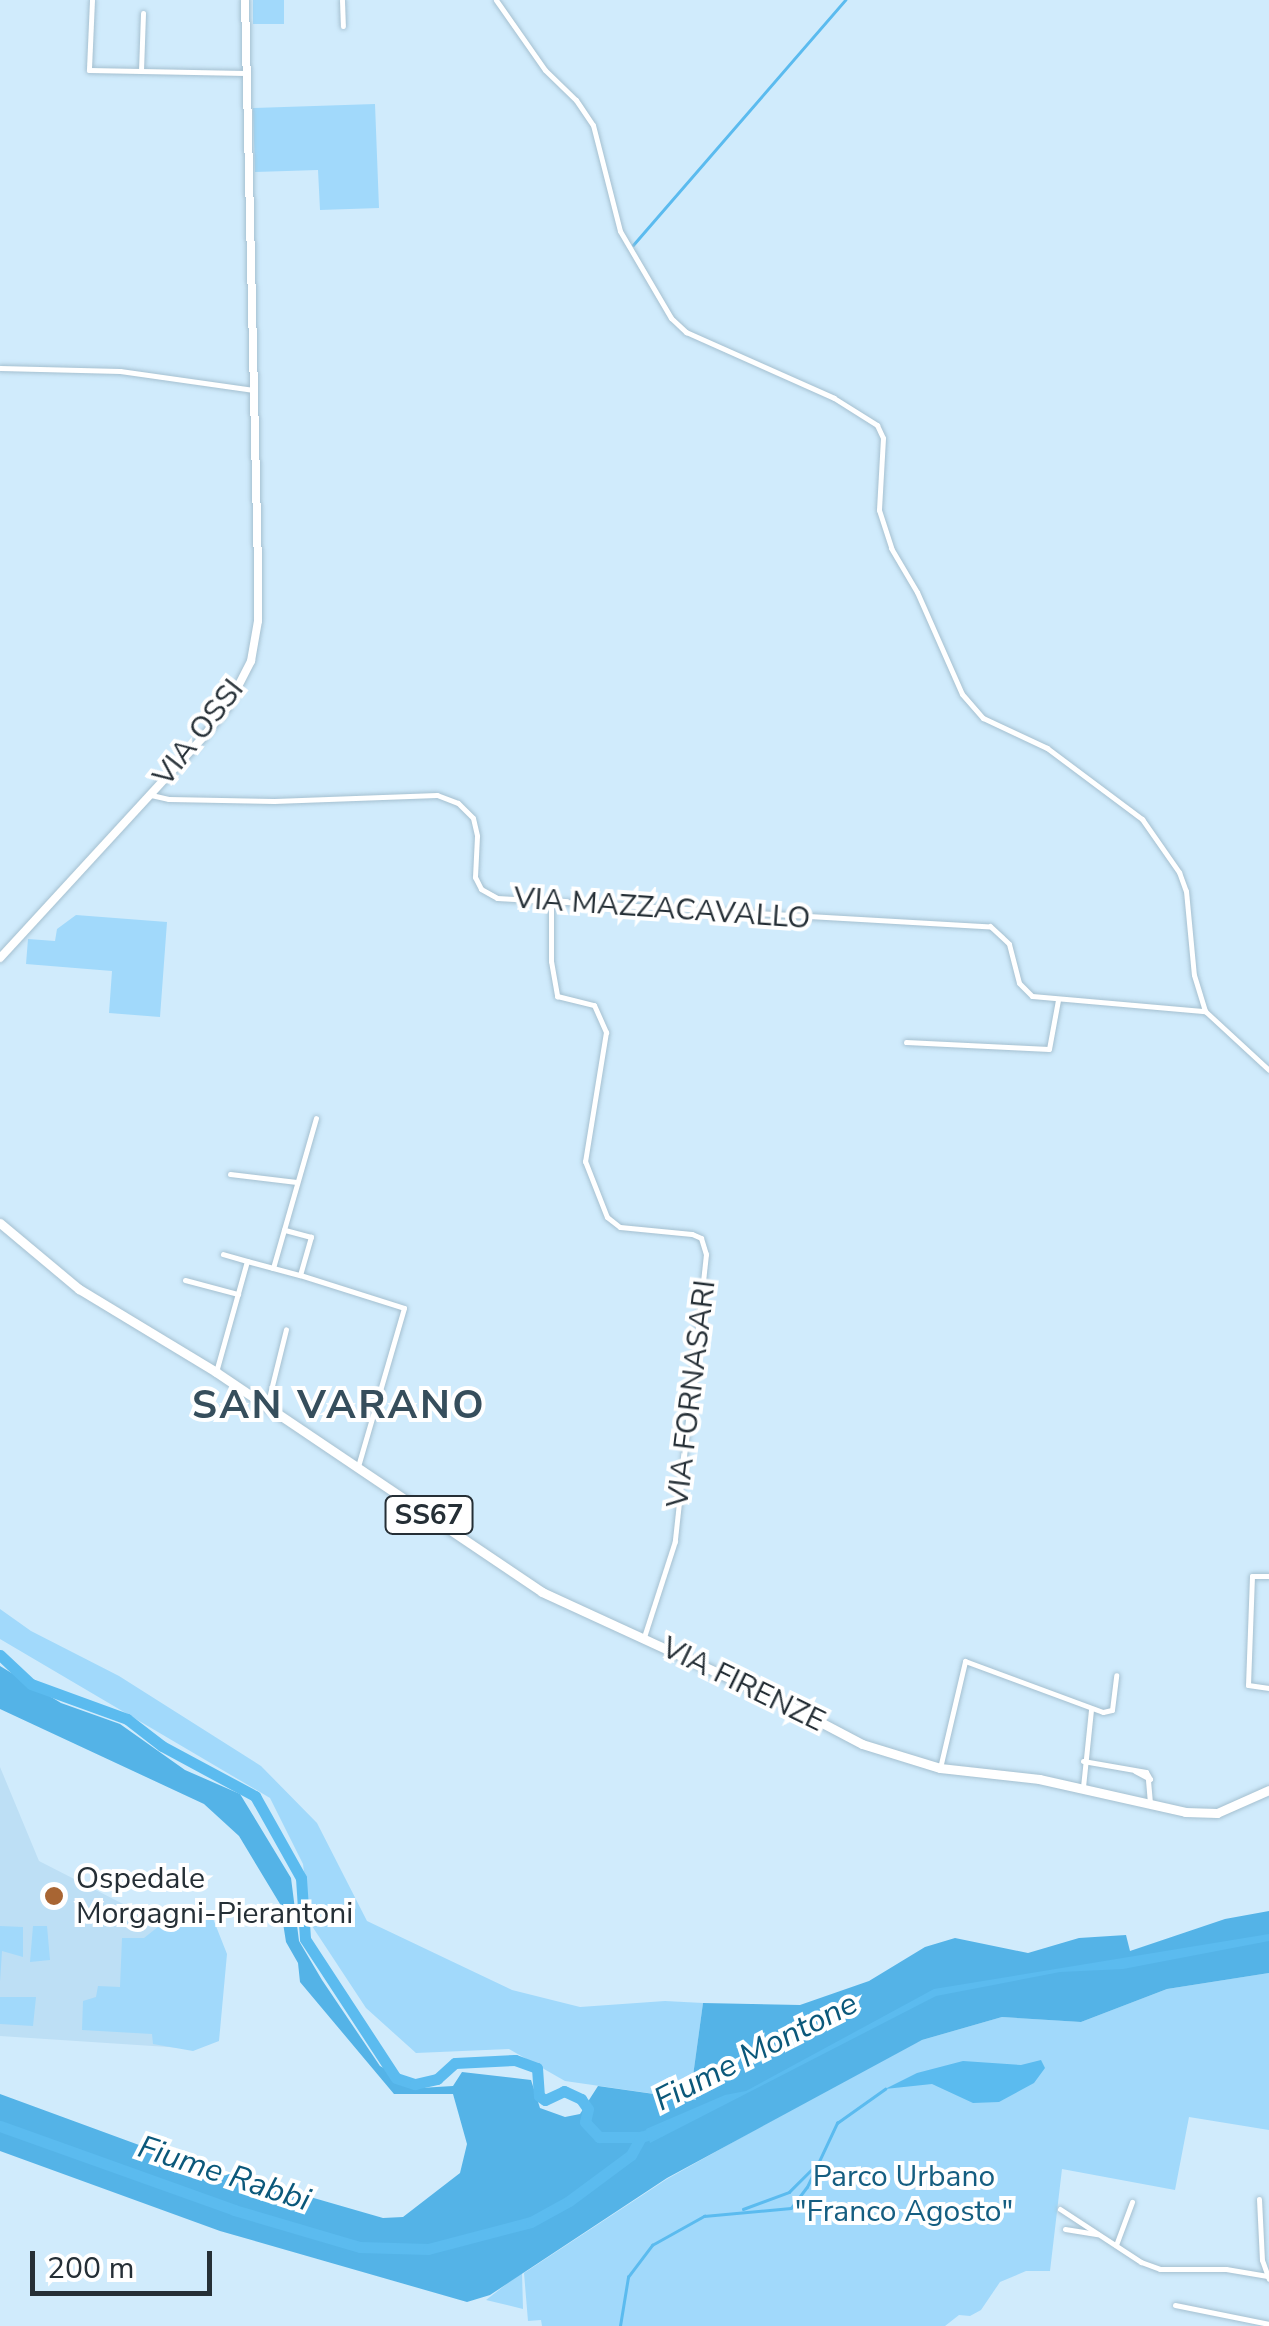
<!DOCTYPE html>
<html>
<head>
<meta charset="utf-8">
<style>
	body { margin:0 }
	#map { position:relative; width:1269px; height:2326px; overflow:hidden; background:#d0ebfc; font-family:"Nunito Sans",sans-serif }
	div>[style] { position:absolute }
	[style*='--x'] { left:calc(var(--x)*1px); top:calc(var(--y)*1px); width:calc(var(--w)*1px); rotate:calc(var(--a)*1deg) }
	.built>* { inset:0; background:#bddff5 }
	.green>* { inset:0; background:#a1d9fb; transform-origin:0 0 }
	.forest>* { inset:0; background:#54b3e7 }
	.water>* { inset:0; background:#5bbbef }
	.stream>* { height:2.5px; margin:-1.25px; padding:0 1.25px; transform-origin:1.25px; border-radius:1.25px; background:#5bbbef }
	.river>* { height:11px; margin:-5.5px; padding:0 5.5px; transform-origin:5.5px; border-radius:5.5px; background:#5bbbef }
	.roads { filter:drop-shadow(0 0 2px #a5c0d0) drop-shadow(0 0 2px #a5c0d0) }
	.minor>* { height:5px; margin:-2.5px; padding:0 2.5px; transform-origin:2.5px; border-radius:2.5px; background:#fff }
	.tertiary>* { height:8px; margin:-4px; padding:0 4px; transform-origin:4px; border-radius:4px; background:#fff }
	.primary>* { height:9px; margin:-4.5px; padding:0 4.5px; transform-origin:4.5px; border-radius:4.5px; background:#fff }
	.dots>* { width:28px; height:28px; translate:-50% -50%; box-sizing:border-box; border:5px solid #fff; border-radius:50% }
	span { translate:-50% -50%; white-space:nowrap; text-align:center; line-height:1.15; -webkit-text-stroke:8px #fff; paint-order:stroke }
	.shield-label span { padding:2px 8px; background:#fff; border:2px solid; border-radius:8px; -webkit-text-stroke-width:0 }
	.shield-label { font-size:28px; color:#252f36; font-weight:700 }
	.street-label { font-size:30px; color:#252f36 }
	.poi-label { font-size:30px; color:#252f36 }
	.left { translate:0 -50%; text-align:left }
	.park-label { font-size:30px; color:#155e81 }
	.water-label { font-size:32px; color:#0b587a; font-style:italic }
	.district-label { font-size:40px; color:#364e5c; font-weight:700; letter-spacing:2.5px }
	.scale { position:absolute; left:30px; top:2251px; width:182px; height:45px; box-sizing:border-box; border:5px solid #252f36; border-top:0; padding-left:12px; font-size:30px; line-height:35px; white-space:nowrap; color:#252f36; -webkit-text-stroke:8px #fff; paint-order:stroke }
</style>
</head>
<body>
<div id="map">
	<div class="built">
		<div style="clip-path:polygon(0 1767px,39px 1861px,176px 1931px,183px 2048px,0 2036px)"></div>
	</div>
	<div class="green">
		<div style="left:253px;top:0;width:31px;height:24px"></div>
		<div style="clip-path:polygon(375px 104px,379px 208px,320px 210px,318px 170px,255px 172px,253px 108px)"></div>
		<div style="clip-path:polygon(76px 915px,167px 922px,160px 1017px,109px 1013px,112px 971px,26px 964px,28px 939px,55px 941px,57px 929px)"></div>
		<div style="clip-path:polygon(0 1609px,31px 1631px,119px 1676px,261px 1766px,317px 1823px,367px 1921px,512px 1990px,580px 2007px,665px 2001px,703px 2003px,693px 2076px,697px 2100px,565px 2081px,509px 2049px,416px 2053px,366px 2008px,310px 1923px,303px 1864px,270px 1798px,0 1639px)"></div>
		<div style="clip-path:polygon(178px 1911px,212px 1916px,227px 1954px,219px 2041px,193px 2051px,153px 2044px,152px 2034px,82px 2030px,83px 2001px,96px 1997px,98px 1986px,120px 1987px,122px 1938px,144px 1938px)"></div>
		<div style="clip-path:polygon(0 1926px,23px 1927px,23px 1957px,2px 1951px,0 1982px)"></div>
		<div style="clip-path:polygon(33px 1926px,47px 1926px,50px 1960px,30px 1962px)"></div>
		<div style="clip-path:polygon(1269px 1973px,1269px 2130px,1189px 2117px,1175px 2190px,1062px 2169px,1050px 2271px,1026px 2271px,1000px 2282px,981px 2310px,970px 2316px,959px 2315px,945px 2326px,542px 2326px,541px 2320px,528px 2321px,524px 2273px,667px 2179px,889px 2055px,922px 2040px,1002px 2017px,1081px 2022px,1167px 1989px)"></div>
		<div style="clip-path:polygon(0 1997px,36px 1997px,33px 2026px,0 2024px)"></div>
		<div style="clip-path:polygon(522px 2272px,523px 2309px,486px 2300px)"></div>
	</div>
	<div class="forest">
		<div style="clip-path:polygon(0 1666px,61px 1703px,120px 1724px,185px 1770px,240px 1794px,291px 1878px,299px 1941px,322px 1980px,380px 2066px,420px 2088px,453px 2086px,462px 2072px,531px 2080px,540px 2108px,565px 2117px,580px 2114px,598px 2086px,696px 2100px,693px 2076px,703px 2003px,800px 2005px,869px 1981px,925px 1947px,955px 1938px,1028px 1953px,1079px 1938px,1126px 1935px,1130px 1951px,1225px 1919px,1269px 1911px,1269px 1973px,1167px 1989px,1081px 2022px,1002px 2017px,922px 2040px,667px 2178px,490px 2295px,467px 2302px,220px 2231px,0 2151px,0 2094px,169px 2156px,383px 2218px,403px 2217px,460px 2173px,467px 2144px,453px 2094px,394px 2094px,300px 1982px,298px 1963px,286px 1942px,280px 1904px,239px 1836px,204px 1804px,0 1709px)"></div>
	</div>
	<div class="water">
		<div style="clip-path:polygon(1269px 1934px,1269px 1941px,1123px 1969px,1060px 1972px,936px 1996px,650px 2143px,646px 2129px,725px 2095px,746px 2091px,934px 1989px)"></div>
		<div style="clip-path:polygon(1041px 2060px,1045px 2068px,1034px 2083px,999px 2102px,973px 2103px,932px 2084px,885px 2089px,917px 2073px,963px 2061px,1021px 2065px)"></div>
	</div>
	<div class="stream">
		<div style="--x:633;--y:245;--w:324;--a:-49.1"></div>
		<div style="--x:743;--y:2209;--w:49;--a:-20.3"></div>
		<div style="--x:789;--y:2192;--w:33;--a:-45"></div>
		<div style="--x:620;--y:2326;--w:50;--a:-80.7"></div>
		<div style="--x:628;--y:2277;--w:40;--a:-53"></div>
		<div style="--x:652;--y:2245;--w:60;--a:-29.1"></div>
		<div style="--x:704;--y:2216;--w:87;--a:-5.3"></div>
		<div style="--x:791;--y:2208;--w:26;--a:-53"></div>
		<div style="--x:807;--y:2187;--w:71;--a:-64.9"></div>
		<div style="--x:837;--y:2123;--w:59;--a:-35.3"></div>
	</div>
	<div class="river">
		<div style="--x:0;--y:1655;--w:42;--a:43.1"></div>
		<div style="--x:31;--y:1684;--w:102;--a:20"></div>
		<div style="--x:127;--y:1719;--w:44;--a:37.6"></div>
		<div style="--x:162;--y:1746;--w:106;--a:28.3"></div>
		<div style="--x:255;--y:1796;--w:94;--a:60.7"></div>
		<div style="--x:301;--y:1878;--w:61;--a:86.2"></div>
		<div style="--x:305;--y:1939;--w:166;--a:56.8"></div>
		<div style="--x:396;--y:2078;--w:20;--a:18"></div>
		<div style="--x:415;--y:2084;--w:23;--a:-13"></div>
		<div style="--x:437;--y:2079;--w:24;--a:-42"></div>
		<div style="--x:455;--y:2063;--w:60;--a:-2.9"></div>
		<div style="--x:515;--y:2060;--w:23;--a:20"></div>
		<div style="--x:537;--y:2068;--w:28;--a:86"></div>
		<div style="--x:539;--y:2096;--w:7;--a:34"></div>
		<div style="--x:545;--y:2100;--w:21;--a:-25"></div>
		<div style="--x:564;--y:2091;--w:19;--a:25"></div>
		<div style="--x:581;--y:2099;--w:12;--a:55"></div>
		<div style="--x:588;--y:2109;--w:13;--a:103"></div>
		<div style="--x:585;--y:2122;--w:21;--a:47"></div>
		<div style="--x:599;--y:2137;--w:42;--a:0"></div>
		<div style="--x:641;--y:2137;--w:20;--a:-18"></div>
		<div style="--x:0;--y:2126;--w:249;--a:19.7"></div>
		<div style="--x:234;--y:2210;--w:131;--a:16.4"></div>
		<div style="--x:360;--y:2247;--w:68;--a:1.7"></div>
		<div style="--x:428;--y:2249;--w:106;--a:-14.7"></div>
		<div style="--x:531;--y:2222;--w:43;--a:-28.9"></div>
		<div style="--x:569;--y:2201;--w:77;--a:-36.6"></div>
		<div style="--x:631;--y:2155;--w:21;--a:-61"></div>
	</div>
	<div class="roads">
		<div class="minor">
			<div style="--x:92;--y:0;--w:70;--a:92.5"></div>
			<div style="--x:89;--y:70;--w:156;--a:1.1"></div>
			<div style="--x:342;--y:0;--w:26;--a:88"></div>
			<div style="--x:496;--y:0;--w:85;--a:55"></div>
			<div style="--x:545;--y:70;--w:43;--a:44.1"></div>
			<div style="--x:576;--y:100;--w:30;--a:56"></div>
			<div style="--x:593;--y:125;--w:109;--a:75.7"></div>
			<div style="--x:620;--y:231;--w:101;--a:59.6"></div>
			<div style="--x:671;--y:318;--w:21;--a:43"></div>
			<div style="--x:686;--y:332;--w:162;--a:24"></div>
			<div style="--x:834;--y:398;--w:51;--a:32.1"></div>
			<div style="--x:877;--y:425;--w:14;--a:65"></div>
			<div style="--x:883;--y:438;--w:72;--a:93.2"></div>
			<div style="--x:879;--y:510;--w:40;--a:72"></div>
			<div style="--x:891;--y:548;--w:51;--a:59.4"></div>
			<div style="--x:917;--y:592;--w:111;--a:66.2"></div>
			<div style="--x:962;--y:694;--w:32;--a:49"></div>
			<div style="--x:983;--y:718;--w:71;--a:25.1"></div>
			<div style="--x:1047;--y:748;--w:119;--a:36.8"></div>
			<div style="--x:1142;--y:819;--w:65;--a:55.1"></div>
			<div style="--x:1179;--y:872;--w:20;--a:70"></div>
			<div style="--x:1186;--y:891;--w:84;--a:84.6"></div>
			<div style="--x:1194;--y:975;--w:38;--a:73"></div>
			<div style="--x:1205;--y:1011;--w:87;--a:42.7"></div>
			<div style="--x:141;--y:71;--w:58;--a:-88"></div>
			<div style="--x:0;--y:368;--w:120;--a:1.4"></div>
			<div style="--x:120;--y:371;--w:135;--a:8.1"></div>
			<div style="--x:151;--y:795;--w:18;--a:13"></div>
			<div style="--x:169;--y:799;--w:105;--a:1.1"></div>
			<div style="--x:274;--y:801;--w:163;--a:-2.1"></div>
			<div style="--x:437;--y:795;--w:22;--a:21"></div>
			<div style="--x:458;--y:803;--w:21;--a:45"></div>
			<div style="--x:473;--y:818;--w:18;--a:77"></div>
			<div style="--x:477;--y:836;--w:41;--a:92.8"></div>
			<div style="--x:475;--y:877;--w:13;--a:63"></div>
			<div style="--x:481;--y:889;--w:18;--a:29"></div>
			<div style="--x:497;--y:898;--w:494;--a:3.3"></div>
			<div style="--x:990;--y:926;--w:26;--a:43"></div>
			<div style="--x:1009;--y:944;--w:40;--a:75.6"></div>
			<div style="--x:1019;--y:983;--w:18;--a:45"></div>
			<div style="--x:1032;--y:996;--w:174;--a:5"></div>
			<div style="--x:551;--y:903;--w:58;--a:90"></div>
			<div style="--x:551;--y:961;--w:36;--a:80"></div>
			<div style="--x:557;--y:996;--w:38;--a:14"></div>
			<div style="--x:594;--y:1005;--w:30;--a:66"></div>
			<div style="--x:606;--y:1032;--w:131;--a:99.2"></div>
			<div style="--x:585;--y:1161;--w:60;--a:68.6"></div>
			<div style="--x:607;--y:1217;--w:16;--a:38"></div>
			<div style="--x:620;--y:1227;--w:72;--a:5.6"></div>
			<div style="--x:692;--y:1234;--w:10;--a:24"></div>
			<div style="--x:701;--y:1238;--w:17;--a:73"></div>
			<div style="--x:706;--y:1254;--w:289;--a:96.2"></div>
			<div style="--x:675;--y:1541;--w:101;--a:107.9"></div>
			<div style="--x:906;--y:1042;--w:143;--a:2.8"></div>
			<div style="--x:1049;--y:1049;--w:50;--a:-79.6"></div>
			<div style="--x:230;--y:1174;--w:67;--a:6.8"></div>
			<div style="--x:247;--y:1261;--w:27;--a:15"></div>
			<div style="--x:273;--y:1268;--w:156;--a:-74"></div>
			<div style="--x:273;--y:1268;--w:28;--a:15"></div>
			<div style="--x:300;--y:1275;--w:40;--a:-74"></div>
			<div style="--x:311;--y:1237;--w:28;--a:-165"></div>
			<div style="--x:300;--y:1275;--w:109;--a:17.6"></div>
			<div style="--x:404;--y:1308;--w:165;--a:106.2"></div>
			<div style="--x:185;--y:1280;--w:55;--a:14.8"></div>
			<div style="--x:216;--y:1372;--w:115;--a:-74.4"></div>
			<div style="--x:247;--y:1261;--w:25;--a:-164"></div>
			<div style="--x:267;--y:1406;--w:79;--a:-76.1"></div>
			<div style="--x:1269;--y:1576;--w:17;--a:180"></div>
			<div style="--x:1252;--y:1576;--w:109;--a:92.1"></div>
			<div style="--x:1248;--y:1685;--w:21;--a:8"></div>
			<div style="--x:1083;--y:1761;--w:64;--a:9.9"></div>
			<div style="--x:1146;--y:1772;--w:8;--a:60"></div>
			<div style="--x:1150;--y:1779;--w:17;--a:-152"></div>
			<div style="--x:940;--y:1768;--w:110;--a:-76.8"></div>
			<div style="--x:965;--y:1661;--w:147;--a:20.3"></div>
			<div style="--x:1103;--y:1712;--w:9;--a:-13"></div>
			<div style="--x:1112;--y:1710;--w:35;--a:-83"></div>
			<div style="--x:1148;--y:1780;--w:21;--a:85"></div>
			<div style="--x:1083;--y:1787;--w:78;--a:-84.1"></div>
			<div style="--x:1259;--y:2199;--w:61;--a:87.2"></div>
			<div style="--x:1262;--y:2260;--w:20;--a:70"></div>
			<div style="--x:1060;--y:2209;--w:97;--a:33.2"></div>
			<div style="--x:1141;--y:2262;--w:20;--a:20"></div>
			<div style="--x:1160;--y:2269;--w:66;--a:0"></div>
			<div style="--x:1226;--y:2269;--w:42;--a:9.7"></div>
			<div style="--x:1065;--y:2229;--w:33;--a:9"></div>
			<div style="--x:1116;--y:2245;--w:46;--a:-69.6"></div>
			<div style="--x:1175;--y:2305;--w:96;--a:11.4"></div>
		</div>
		<div class="tertiary">
			<div style="--x:0;--y:958;--w:301;--a:-47.4"></div>
			<div style="--x:204;--y:736;--w:36;--a:-51"></div>
			<div style="--x:227;--y:708;--w:53;--a:-62.9"></div>
			<div style="--x:251;--y:661;--w:41;--a:-80.1"></div>
			<div style="--x:258;--y:621;--w:53;--a:-90"></div>
			<div style="--x:258;--y:568;--w:568;--a:-91.31"></div>
		</div>
		<div class="primary">
			<div style="--x:0;--y:1223;--w:103;--a:39.9"></div>
			<div style="--x:79;--y:1289;--w:160;--a:31.2"></div>
			<div style="--x:216;--y:1372;--w:393;--a:34"></div>
			<div style="--x:542;--y:1592;--w:273;--a:24.7"></div>
			<div style="--x:790;--y:1706;--w:81;--a:27.8"></div>
			<div style="--x:862;--y:1744;--w:82;--a:17.1"></div>
			<div style="--x:940;--y:1768;--w:100;--a:6.3"></div>
			<div style="--x:1039;--y:1779;--w:150;--a:12.7"></div>
			<div style="--x:1185;--y:1812;--w:32;--a:2"></div>
			<div style="--x:1217;--y:1813;--w:57;--a:-23.9"></div>
		</div>
	</div>
	<div class="dots">
		<div style="left:54px;top:1896px;background:#a86533"></div>
	</div>
	<div class="shield-label">
		<span style="left:429px;top:1515px">SS67</span>
	</div>
	<div class="street-label">
		<span style="left:199px;top:733px;rotate:-52deg">VIA OSSI</span>
		<span style="left:662px;top:909px;rotate:4deg">VIA MAZZACAVALLO</span>
		<span style="left:692px;top:1394px;rotate:-83deg">VIA FORNASARI</span>
		<span style="left:743px;top:1685px;rotate:26deg">VIA FIRENZE</span>
	</div>
	<div class="poi-label">
		<span class="left" style="left:76px;top:1896px">Ospedale<br>Morgagni-Pierantoni</span>
	</div>
	<div class="park-label">
		<span style="left:904px;top:2194px">Parco Urbano<br>"Franco Agosto"</span>
	</div>
	<div class="water-label">
		<span style="left:756px;top:2052px;rotate:-27deg">Fiume Montone</span>
		<span style="left:224px;top:2174px;rotate:18deg">Fiume Rabbi</span>
	</div>
	<div class="district-label">
		<span style="left:339px;top:1405px">SAN VARANO</span>
	</div>
	<div class="scale">200 m</div>
</div>
</body>
</html>
